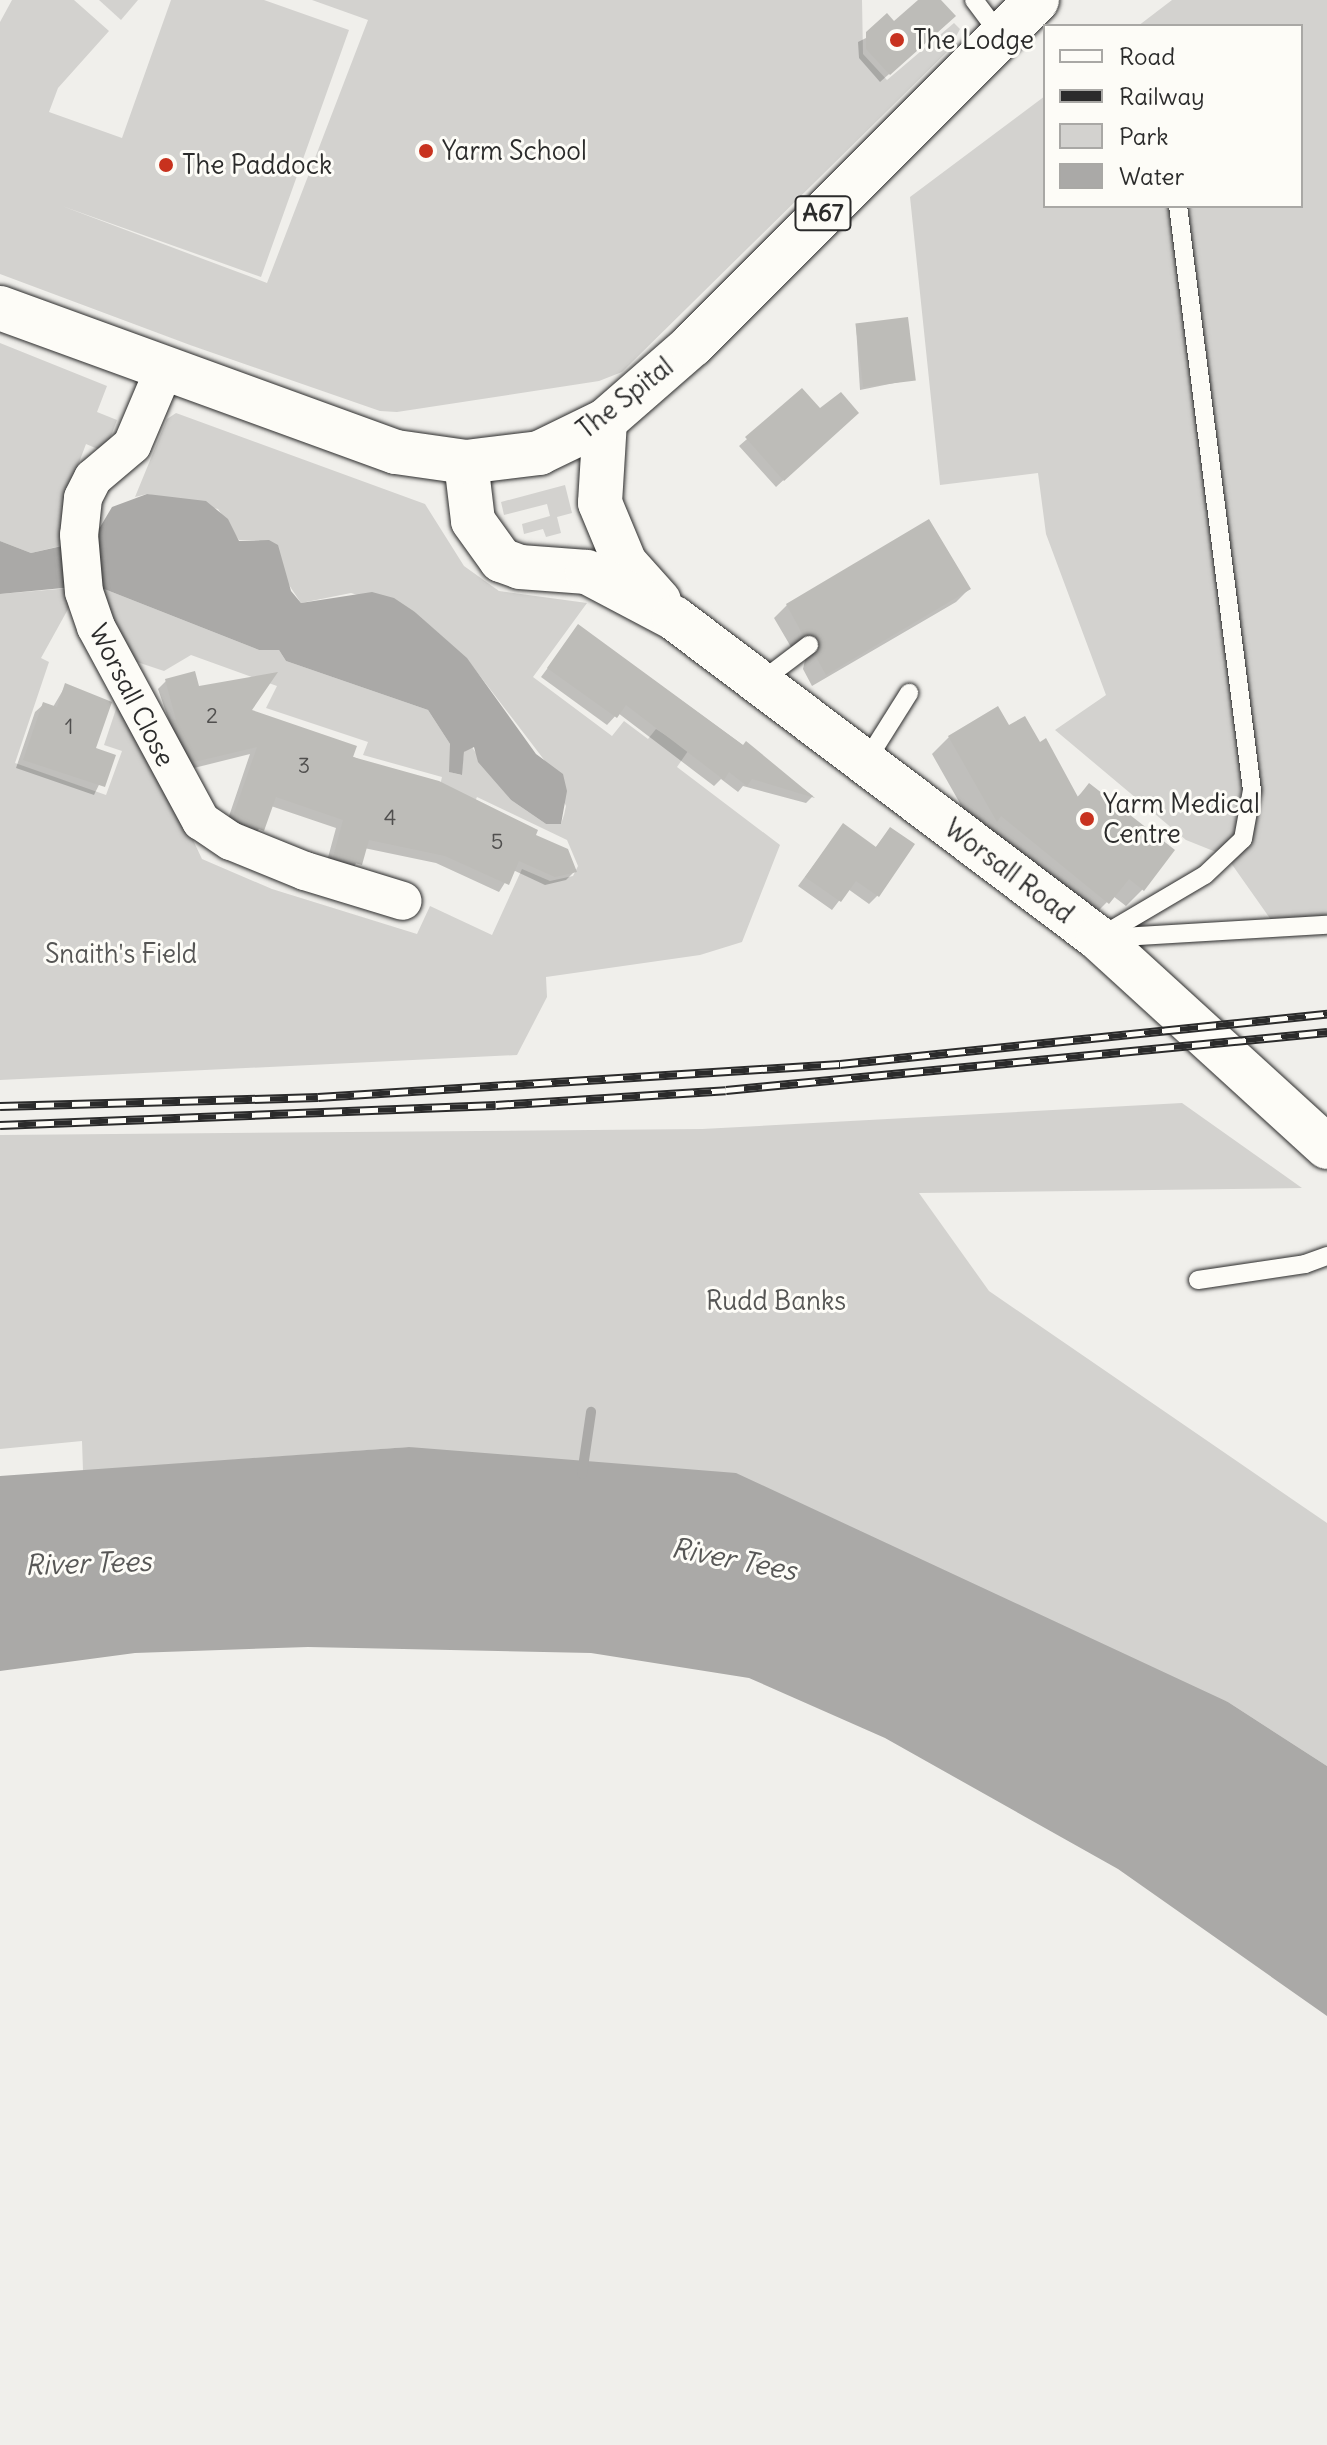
<!DOCTYPE html>
<html>
<head>
<meta charset="utf-8">
<style>
	body { margin:0 }
	#map { position:relative; width:1327px; height:2445px; overflow:hidden; background:#f0efeb; font-family:Delius,sans-serif }
	div>[style] { position:absolute }
	[style*='--x'] { left:calc(var(--x)*1px); top:calc(var(--y)*1px); width:calc(var(--w)*1px); rotate:calc(var(--a)*1deg) }
	.green>* { inset:0; background:#d3d2cf }
	.water>* { inset:0; background:#aaa9a7 }
	.shadow>* { inset:0; background:#0003 }
	.stream>* { height:10px; margin:-5px; padding:0 5px; transform-origin:5px; border-radius:5px; background:#aaa9a7 }
	.building>* { inset:0; background:#bdbcb8; transform-origin:0 0 }
	.roads { filter:drop-shadow(0 0 2px #2b2b2b) drop-shadow(0 0 2px #2b2b2b) }
	.service>* { height:18px; margin:-9px; padding:0 9px; transform-origin:9px; border-radius:9px; background:#fdfcf7 }
	.minor>* { height:38px; margin:-19px; padding:0 19px; transform-origin:19px; border-radius:19px; background:#fdfcf7 }
	.secondary>* { height:44px; margin:-22px; padding:0 22px; transform-origin:22px; border-radius:22px; background:#fdfcf7 }
	.primary>* { height:44px; margin:-22px; padding:0 22px; transform-origin:22px; border-radius:22px; background:#fdfcf7 }
	.rail>* { height:9px; margin-top:-4.5px; transform-origin:0; background:repeating-linear-gradient(90deg,#fdfcf7 0 18px,#2b2b2b 0 36px); box-sizing:border-box; border-block:2px solid #2b2b2b }
	.dots>* { width:22px; height:22px; translate:-50% -50%; box-sizing:border-box; border:4px solid #fdfcf7; border-radius:50% }
	span { translate:-50% -50%; white-space:nowrap; text-align:center; line-height:1.15; -webkit-text-stroke:6px #fdfcf7; paint-order:stroke }
	.number-label { font-size:22px; color:#504f4e }
	.number-label span { -webkit-text-stroke-width:0 }
	.shield-label span { padding:2px 6px; background:#fdfcf7; border:2px solid; border-radius:6px; -webkit-text-stroke-width:0 }
	.shield-label { font-size:24px; color:#2b2b2b; font-weight:700 }
	.poi-label { font-size:26px; color:#2b2b2b }
	.left { translate:0 -50%; text-align:left }
	.street-label { font-size:26px; color:#2b2b2b }
	.park-label { font-size:26px; color:#555554 }
	.water-label { font-size:28px; color:#575756; font-style:italic }
	.legend { position:absolute; left:1043px; top:24px; width:260px; height:184px; box-sizing:border-box; background:#fdfcf7; border:2px solid #a9a8a5; margin:0; padding:10px 14px; list-style:none; font-size:24px; color:#2b2b2b }
	.legend li { display:flex; align-items:center; gap:16px; height:40px }
	.legend b { width:40px; border:2px solid #a9a8a5 }
</style>
</head>
<body>
<div id="map">
	<div class="green">
		<div style="clip-path:polygon(12px 0,74px 0,109px 31px,58px 88px,49px 112px,122px 138px,171px 0,264px 0,349px 30px,261px 277px,62px 206px,267px 283px,368px 20px,312px 0,862px 0,863px 54px,887px 80px,954px 23px,960px 29px,949px 50px,622px 372px,599px 381px,397px 412px,380px 411px,190px 345px,0 274px,0 22px)"></div>
		<div style="clip-path:polygon(99px 0,138px 0,121px 20px)"></div>
		<div style="clip-path:polygon(1172px 0,1327px 0,1327px 925px,1276px 927px,1226px 856px,1186px 840px,1055px 730px,1106px 695px,1046px 534px,1038px 473px,940px 485px,910px 197px,1045px 96px,1045px 206px,1301px 206px,1301px 26px,1138px 26px)"></div>
		<div style="clip-path:polygon(0 343px,107px 386px,97px 412px,117px 420px,105px 452px,86px 444px,66px 497px,69px 544px,31px 553px,0 541px)"></div>
		<div style="clip-path:polygon(176px 413px,425px 504px,464px 566px,499px 591px,587px 603px,533px 677px,612px 736px,624px 721px,648px 739px,656px 729px,676px 742px,688px 751px,677px 767px,780px 845px,742px 942px,700px 955px,546px 977px,547px 997px,517px 1055px,0 1080px,0 594px,71px 588px,72px 602px,41px 658px,49px 662px,15px 763px,106px 795px,122px 751px,104px 745px,117px 706px,132px 711px,202px 859px,272px 889px,417px 934px,430px 906px,492px 935px,522px 869px,550px 881px,573px 876px,578px 866px,567px 840px,477px 797px,467px 819px,433px 814px,442px 777px,363px 755px,368px 742px,266px 708px,277px 686px,191px 655px,164px 671px,125px 658px,94px 585px,259px 650px,279px 650px,286px 661px,428px 710px,450px 744px,450px 772px,461px 775px,464px 752px,471px 746px,511px 800px,546px 824px,561px 824px,564px 815px,566px 806px,545px 761px,467px 659px,415px 612px,351px 593px,301px 603px,259px 540px,239px 540px,218px 509px,147px 494px,135px 497px,167px 419px)"></div>
		<div style="clip-path:polygon(565px 485px,572px 513px,557px 517px,561px 533px,546px 537px,543px 529px,524px 534px,522px 524px,550px 516px,547px 504px,504px 515px,501px 502px)"></div>
		<div style="clip-path:polygon(1182px 1103px,1302px 1188px,919px 1193px,989px 1291px,1327px 1523px,1327px 1766px,1228px 1702px,409px 1447px,83px 1471px,82px 1441px,0 1449px,0 1135px,702px 1129px)"></div>
	</div>
	<div class="water">
		<div style="clip-path:polygon(147px 494px,206px 501px,228px 519px,239px 541px,269px 540px,278px 545px,291px 591px,301px 603px,372px 592px,394px 598px,415px 612px,467px 658px,536px 754px,563px 774px,567px 791px,561px 824px,546px 824px,511px 800px,478px 762px,474px 747px,464px 752px,462px 775px,449px 772px,450px 744px,428px 710px,286px 661px,279px 650px,259px 650px,94px 585px,0 594px,0 541px,31px 553px,93px 539px,112px 507px)"></div>
		<div style="clip-path:polygon(409px 1447px,736px 1473px,1228px 1702px,1327px 1766px,1327px 2016px,1118px 1869px,885px 1738px,749px 1678px,591px 1653px,308px 1647px,135px 1653px,0 1671px,0 1476px)"></div>
	</div>
	<div class="shadow">
		<div style="clip-path:polygon(921px 0,939px 0,945px 25px,880px 82px,859px 58px,858px 42px,894px 24px)"></div>
		<div style="clip-path:polygon(856px 326px,914px 379px,860px 390px)"></div>
		<div style="clip-path:polygon(802px 391px,820px 411px,848px 420px,776px 487px,739px 446px)"></div>
		<div style="clip-path:polygon(969px 589px,956px 602px,812px 686px,803px 669px,807px 651px,791px 647px,774px 618px,787px 605px)"></div>
		<div style="clip-path:polygon(579px 626px,813px 796px,806px 803px,743px 786px,738px 792px,721px 779px,714px 786px,618px 713px,607px 725px,541px 677px)"></div>
		<div style="clip-path:polygon(166px 681px,197px 688px,533px 836px,574px 872px,566px 880px,545px 885px,513px 870px,499px 892px,436px 863px,364px 848px,351px 873px,326px 865px,336px 828px,271px 806px,254px 838px,226px 825px,250px 754px,186px 770px,158px 689px)"></div>
		<div style="clip-path:polygon(66px 685px,94px 749px,113px 756px,94px 795px,16px 768px,35px 712px,44px 704px,53px 707px)"></div>
		<div style="clip-path:polygon(1008px 728px,1076px 798px,1089px 786px,1143px 889px,1126px 906px,1113px 896px,1090px 919px,979px 837px,932px 754px,949px 737px)"></div>
		<div style="clip-path:polygon(843px 826px,875px 848px,890px 829px,878px 895px,869px 904px,848px 889px,832px 910px,798px 886px)"></div>
	</div>
	<div class="stream">
		<div style="--x:582;--y:1474;--w:63;--a:-81.7"></div>
	</div>
	<div class="building">
		<div style="clip-path:polygon(918px 0,941px 0,956px 16px,890px 75px,866px 49px,866px 32px,887px 13px,894px 21px)"></div>
		<div style="left:908px;top:317px;width:64px;height:53px;rotate:83deg"></div>
		<div style="clip-path:polygon(802px 388px,820px 408px,841px 392px,859px 413px,784px 481px,745px 437px)"></div>
		<div style="clip-path:polygon(929px 519px,971px 589px,826px 675px,815px 655px,819px 638px,803px 635px,786px 604px)"></div>
		<div style="clip-path:polygon(578px 624px,743px 745px,746px 741px,815px 798px,752px 779px,747px 786px,729px 772px,724px 780px,626px 705px,617px 718px,547px 668px)"></div>
		<div style="clip-path:polygon(195px 671px,199px 686px,278px 672px,252px 710px,357px 746px,353px 757px,439px 781px,538px 830px,536px 835px,568px 849px,577px 872px,555px 877px,519px 861px,509px 885px,445px 856px,369px 840px,362px 865px,333px 857px,343px 820px,276px 797px,264px 831px,241px 821px,233px 816px,257px 747px,194px 762px,171px 719px,176px 720px,165px 679px)"></div>
		<div style="clip-path:polygon(65px 683px,112px 702px,96px 748px,116px 755px,105px 787px,23px 760px,43px 702px,57px 707px)"></div>
		<div style="clip-path:polygon(998px 706px,1009px 725px,1025px 716px,1040px 742px,1046px 738px,1078px 797px,1089px 783px,1175px 850px,1144px 891px,1129px 879px,1109px 904px,1001px 816px,997px 822px,948px 736px)"></div>
		<div style="clip-path:polygon(843px 823px,876px 847px,890px 827px,915px 844px,879px 897px,856px 881px,841px 902px,805px 877px)"></div>
	</div>
	<div class="roads">
		<div class="service">
			<div style="--x:974;--y:0;--w:45;--a:53.1"></div>
			<div style="--x:759;--y:683;--w:63;--a:-37.2"></div>
			<div style="--x:865;--y:763;--w:83;--a:-57.8"></div>
			<div style="--x:1098;--y:938;--w:124;--a:-30.5"></div>
			<div style="--x:1205;--y:875;--w:52;--a:-43.5"></div>
			<div style="--x:1243;--y:839;--w:50;--a:-79.6"></div>
			<div style="--x:1252;--y:790;--w:589;--a:-97.22"></div>
			<div style="--x:1105;--y:938;--w:222;--a:-3.4"></div>
			<div style="--x:1198;--y:1280;--w:108;--a:-8.5"></div>
			<div style="--x:1305;--y:1264;--w:23;--a:-20"></div>
		</div>
		<div class="minor">
			<div style="--x:163;--y:372;--w:79;--a:113"></div>
			<div style="--x:132;--y:445;--w:51;--a:139.8"></div>
			<div style="--x:93;--y:478;--w:22;--a:117"></div>
			<div style="--x:83;--y:498;--w:37;--a:96"></div>
			<div style="--x:79;--y:535;--w:57;--a:85"></div>
			<div style="--x:84;--y:592;--w:37;--a:71"></div>
			<div style="--x:96;--y:627;--w:221;--a:61.6"></div>
			<div style="--x:201;--y:821;--w:36;--a:34"></div>
			<div style="--x:231;--y:841;--w:80;--a:22.1"></div>
			<div style="--x:305;--y:871;--w:102;--a:17"></div>
		</div>
		<div class="secondary">
			<div style="--x:605;--y:421;--w:82;--a:93.5"></div>
			<div style="--x:600;--y:503;--w:65;--a:67.4"></div>
			<div style="--x:625;--y:563;--w:51;--a:48.2"></div>
			<div style="--x:466;--y:462;--w:59;--a:83.2"></div>
			<div style="--x:473;--y:521;--w:48;--a:54.3"></div>
			<div style="--x:501;--y:560;--w:20;--a:20"></div>
			<div style="--x:520;--y:567;--w:67;--a:4.3"></div>
			<div style="--x:587;--y:572;--w:98;--a:27.9"></div>
			<div style="--x:674;--y:618;--w:531;--a:37.04"></div>
			<div style="--x:1098;--y:938;--w:310;--a:42.4"></div>
		</div>
		<div class="primary">
			<div style="--x:0;--y:308;--w:421;--a:20"></div>
			<div style="--x:396;--y:452;--w:71;--a:8.1"></div>
			<div style="--x:466;--y:462;--w:74;--a:-7"></div>
			<div style="--x:539;--y:453;--w:73;--a:-25.9"></div>
			<div style="--x:605;--y:421;--w:116;--a:-41.1"></div>
			<div style="--x:692;--y:345;--w:488;--a:-45"></div>
		</div>
	</div>
	<div class="rail">
		<div style="--x:0;--y:1106;--w:318;--a:-1.6"></div>
		<div style="--x:318;--y:1097;--w:523;--a:-3.62"></div>
		<div style="--x:840;--y:1064;--w:490;--a:-5.9"></div>
		<div style="--x:0;--y:1125;--w:496;--a:-2.3"></div>
		<div style="--x:496;--y:1105;--w:230;--a:-3.7"></div>
		<div style="--x:726;--y:1090;--w:604;--a:-5.51"></div>
	</div>
	<div class="dots">
		<div style="left:897px;top:40px;background:#c8321e"></div>
		<div style="left:426px;top:151px;background:#c8321e"></div>
		<div style="left:166px;top:165px;background:#c8321e"></div>
		<div style="left:1087px;top:819px;background:#c8321e"></div>
	</div>
	<div class="number-label">
		<span style="left:212px;top:716px">2</span>
		<span style="left:69px;top:727px">1</span>
		<span style="left:304px;top:766px">3</span>
		<span style="left:390px;top:818px">4</span>
		<span style="left:497px;top:842px">5</span>
	</div>
	<div class="shield-label">
		<span style="left:823px;top:213px">A67</span>
	</div>
	<div class="poi-label">
		<span class="left" style="left:913px;top:40px">The Lodge</span>
		<span class="left" style="left:442px;top:151px">Yarm School</span>
		<span class="left" style="left:182px;top:165px">The Paddock</span>
		<span class="left" style="left:1103px;top:819px">Yarm Medical<br>Centre</span>
	</div>
	<div class="street-label">
		<span style="left:625px;top:398px;rotate:-38deg">The Spital</span>
		<span style="left:132px;top:695px;rotate:63deg">Worsall Close</span>
		<span style="left:1009px;top:871px;rotate:37deg">Worsall Road</span>
	</div>
	<div class="park-label">
		<span style="left:121px;top:954px">Snaith's Field</span>
		<span style="left:776px;top:1301px">Rudd Banks</span>
	</div>
	<div class="water-label">
		<span style="left:734px;top:1559px;rotate:11deg">River Tees</span>
		<span style="left:88px;top:1563px;rotate:-2deg">River Tees</span>
	</div>
	<ul class="legend">
	<li><b style="height:10px;background:#fdfcf7"></b>Road</li>
	<li><b style="height:10px;background:#2b2b2b"></b>Railway</li>
	<li><b style="height:22px;background:#d3d2cf"></b>Park</li>
	<li><b style="height:22px;background:#aaa9a7"></b>Water</li>
	</ul>
</div>
</body>
</html>
